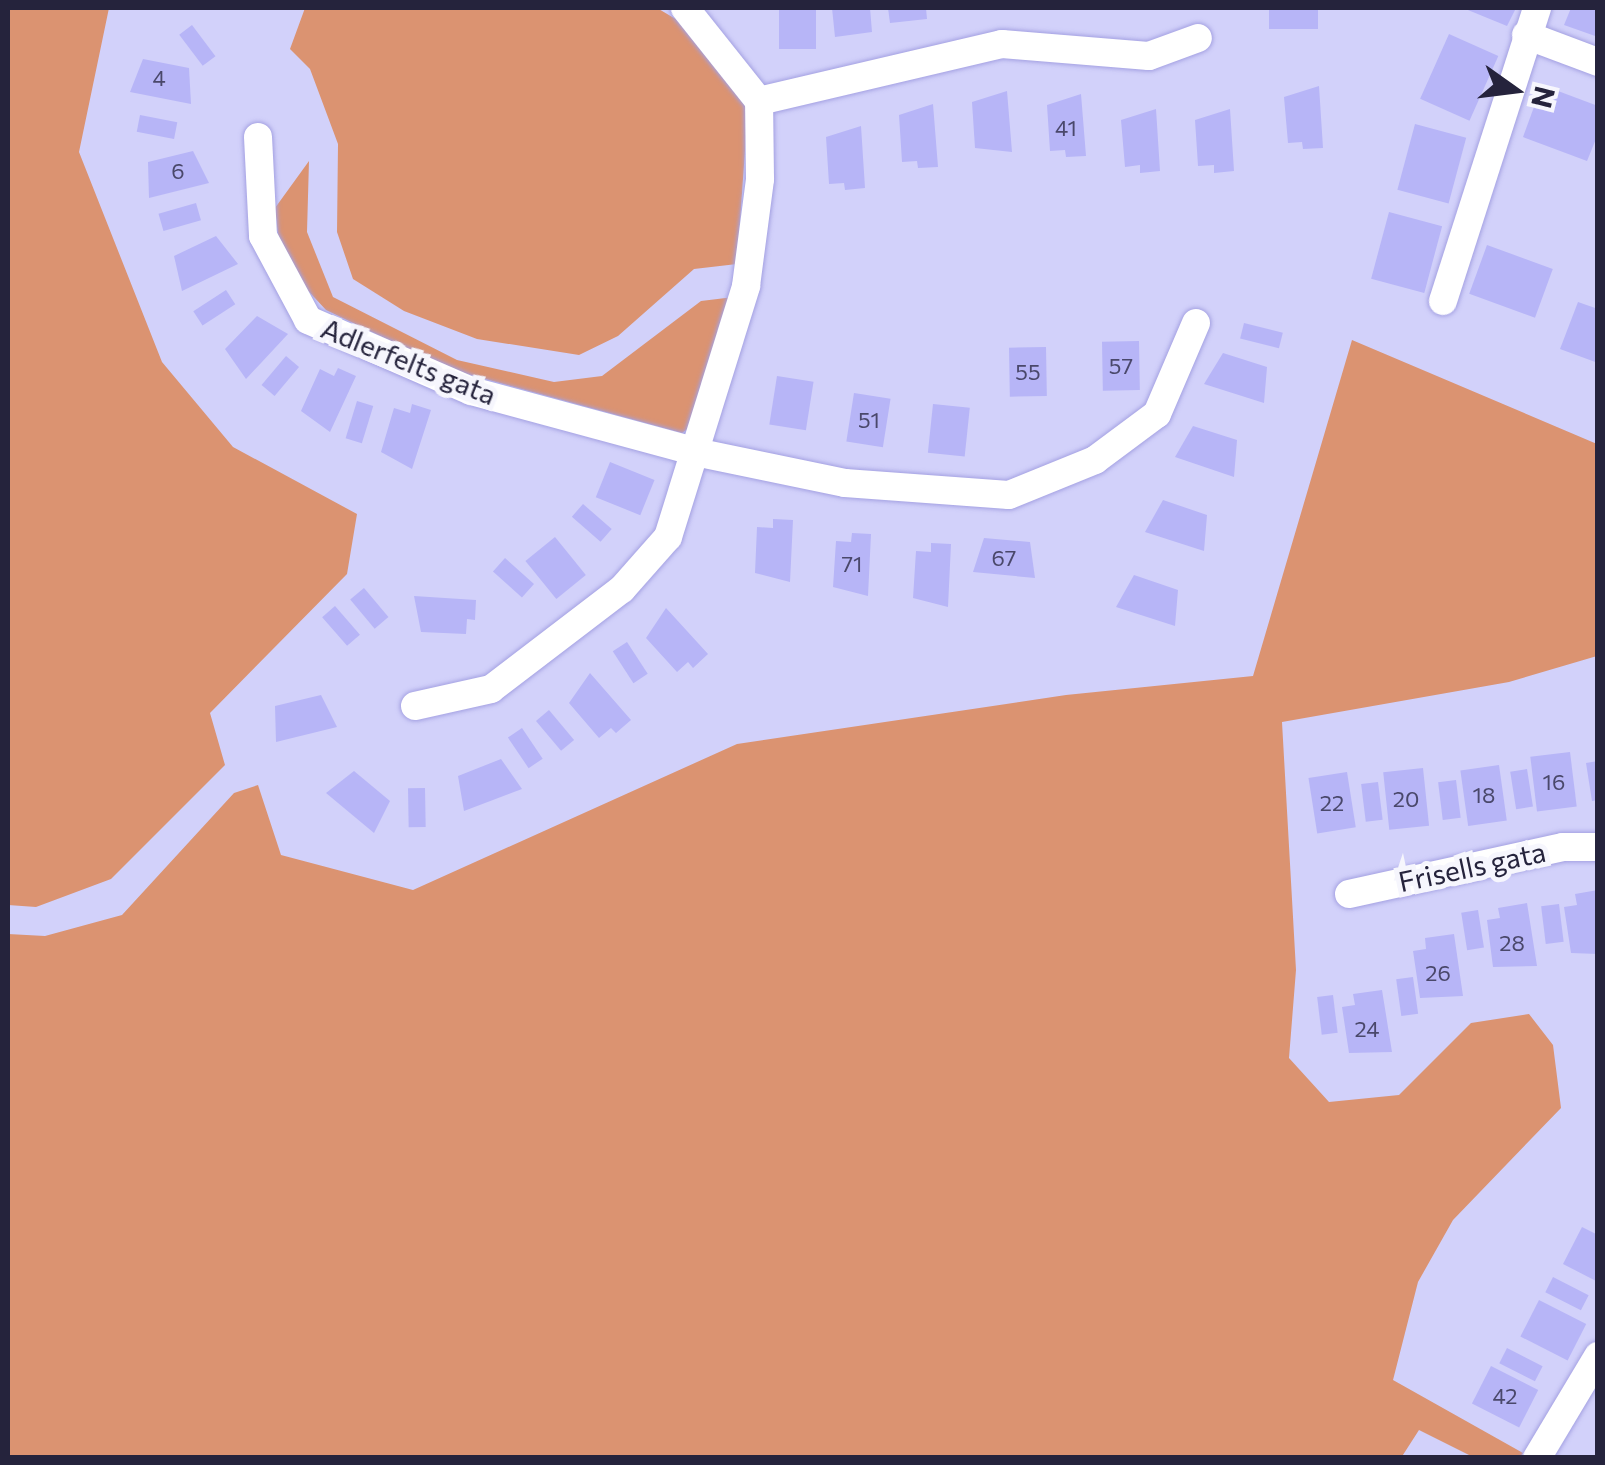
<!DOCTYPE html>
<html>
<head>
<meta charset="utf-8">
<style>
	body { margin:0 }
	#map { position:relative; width:1605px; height:1465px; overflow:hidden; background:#d2d1fa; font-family:Commissioner,sans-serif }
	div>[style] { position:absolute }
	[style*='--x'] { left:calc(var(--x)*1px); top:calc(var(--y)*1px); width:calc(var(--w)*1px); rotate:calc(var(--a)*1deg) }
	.green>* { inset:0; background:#db9371 }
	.building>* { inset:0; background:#b7b5f7; transform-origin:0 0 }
	.roads { filter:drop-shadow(0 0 2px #a4a1e2) drop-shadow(0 0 2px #a4a1e2) }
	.minor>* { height:28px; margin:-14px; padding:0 14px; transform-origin:14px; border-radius:14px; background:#fff }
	span { translate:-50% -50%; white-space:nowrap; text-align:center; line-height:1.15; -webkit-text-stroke:10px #f6f6fd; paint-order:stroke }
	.number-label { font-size:22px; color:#4a486b }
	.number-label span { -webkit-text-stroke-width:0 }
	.street-label { font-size:28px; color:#25233c }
	.frame { position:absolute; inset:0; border:10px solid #25233c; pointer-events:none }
	.north { position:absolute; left:1465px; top:40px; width:100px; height:100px; -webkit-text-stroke:8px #f6f6fd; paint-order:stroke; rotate:104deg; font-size:28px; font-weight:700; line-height:40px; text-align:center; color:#25233c }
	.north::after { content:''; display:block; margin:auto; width:35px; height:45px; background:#25233c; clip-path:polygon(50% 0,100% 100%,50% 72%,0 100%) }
</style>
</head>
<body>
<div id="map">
	<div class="green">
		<div style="clip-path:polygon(8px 8px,109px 8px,79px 152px,162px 362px,233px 447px,357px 514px,347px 574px,210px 713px,225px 765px,111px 879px,36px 907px,8px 905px)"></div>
		<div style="clip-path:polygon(305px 8px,657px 8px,679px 21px,748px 108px,737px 264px,694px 269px,618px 336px,579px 355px,477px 339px,404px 311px,353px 279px,337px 232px,338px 144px,310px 69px,290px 49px)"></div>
		<div style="clip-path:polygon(309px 161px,307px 232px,333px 297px,457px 360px,554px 382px,602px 376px,701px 301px,734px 297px,696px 423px,682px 433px,449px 369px,326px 310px,300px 282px,279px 242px,275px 208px)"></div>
		<div style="clip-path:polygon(1352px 340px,1597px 444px,1597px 656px,1509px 682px,1282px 722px,1296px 970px,1289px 1058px,1329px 1102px,1399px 1095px,1471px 1023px,1529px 1014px,1553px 1045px,1561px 1108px,1453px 1220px,1418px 1282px,1393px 1380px,1523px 1453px,1520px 1457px,1473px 1457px,1419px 1430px,1401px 1458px,8px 1457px,8px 934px,45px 936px,122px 915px,234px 793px,258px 785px,281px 855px,413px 890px,737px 744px,1066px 695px,1253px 676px)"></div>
	</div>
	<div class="building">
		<div style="left:779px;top:8px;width:37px;height:41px"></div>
		<div style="clip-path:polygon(832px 8px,870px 8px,872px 32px,835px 37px)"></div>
		<div style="clip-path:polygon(888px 8px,926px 8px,927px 19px,890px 23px)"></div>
		<div style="left:1269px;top:8px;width:49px;height:21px"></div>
		<div style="clip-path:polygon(1463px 8px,1516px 8px,1507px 26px)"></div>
		<div style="clip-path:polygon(1571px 8px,1598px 8px,1598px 37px,1564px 25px)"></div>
		<div style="left:192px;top:25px;width:39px;height:16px;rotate:53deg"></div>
		<div style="left:1449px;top:34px;width:54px;height:71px;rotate:24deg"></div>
		<div style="clip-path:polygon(143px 59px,189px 68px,191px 104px,130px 92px)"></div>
		<div style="clip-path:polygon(1542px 85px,1598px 106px,1598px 134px,1587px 161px,1523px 137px)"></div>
		<div style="clip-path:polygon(1319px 86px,1323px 148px,1303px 149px,1302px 142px,1288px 143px,1284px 97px)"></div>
		<div style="clip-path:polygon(1007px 91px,1012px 152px,975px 148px,972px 102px)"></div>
		<div style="clip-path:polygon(1081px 94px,1086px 156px,1066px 157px,1065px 150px,1050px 151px,1047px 105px)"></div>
		<div style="clip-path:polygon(933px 104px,938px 167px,918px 168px,917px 161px,902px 162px,899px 115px)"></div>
		<div style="clip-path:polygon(1156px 109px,1160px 171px,1140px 173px,1140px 165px,1125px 167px,1121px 120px)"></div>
		<div style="clip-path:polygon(1230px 109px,1234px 171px,1214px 173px,1214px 165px,1198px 166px,1195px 120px)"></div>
		<div style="left:140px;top:115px;width:38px;height:17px;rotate:11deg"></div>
		<div style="left:1415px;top:124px;width:53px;height:68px;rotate:15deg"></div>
		<div style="clip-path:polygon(861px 126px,865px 188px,845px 190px,844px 183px,829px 184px,826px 137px)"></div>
		<div style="clip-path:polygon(193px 151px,209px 183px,149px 198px,148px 162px)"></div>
		<div style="left:196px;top:203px;width:18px;height:39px;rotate:74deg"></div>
		<div style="left:1389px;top:212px;width:55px;height:69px;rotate:15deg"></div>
		<div style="clip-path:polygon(216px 236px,238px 264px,182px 291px,174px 256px)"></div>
		<div style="left:1487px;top:245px;width:70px;height:52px;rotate:20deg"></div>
		<div style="left:226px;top:290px;width:17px;height:39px;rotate:57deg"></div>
		<div style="clip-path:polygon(1578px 302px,1598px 309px,1598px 363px,1560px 349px)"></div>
		<div style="clip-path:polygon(257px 316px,288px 334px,246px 379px,225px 349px)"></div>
		<div style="left:1244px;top:323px;width:40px;height:16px;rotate:14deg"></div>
		<div style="left:1139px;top:341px;width:49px;height:37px;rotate:89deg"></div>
		<div style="left:1046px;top:347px;width:49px;height:37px;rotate:89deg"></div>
		<div style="clip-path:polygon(1223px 353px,1267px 367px,1264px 403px,1204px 384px)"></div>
		<div style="left:286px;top:356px;width:17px;height:38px;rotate:40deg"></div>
		<div style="clip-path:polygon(338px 368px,356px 376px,330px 432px,301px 411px,320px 369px,334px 376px)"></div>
		<div style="left:777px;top:376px;width:37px;height:49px;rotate:9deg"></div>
		<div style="left:854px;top:393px;width:37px;height:49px;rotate:9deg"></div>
		<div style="left:357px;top:401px;width:17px;height:39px;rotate:17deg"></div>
		<div style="clip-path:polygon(412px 404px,431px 410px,412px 469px,381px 452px,394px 408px,410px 413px)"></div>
		<div style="left:933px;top:404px;width:37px;height:49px;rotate:6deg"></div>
		<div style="clip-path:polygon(1193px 426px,1237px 440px,1234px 477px,1175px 457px)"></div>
		<div style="left:610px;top:462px;width:48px;height:38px;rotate:22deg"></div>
		<div style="clip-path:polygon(1163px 500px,1207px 515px,1204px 551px,1145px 532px)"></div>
		<div style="left:583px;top:504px;width:38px;height:17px;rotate:41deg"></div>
		<div style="clip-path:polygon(773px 519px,793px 520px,790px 582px,755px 573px,757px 527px,773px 528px)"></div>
		<div style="clip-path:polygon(852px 533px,871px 534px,868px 596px,833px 587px,836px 541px,851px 542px)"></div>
		<div style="left:555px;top:537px;width:49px;height:38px;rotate:51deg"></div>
		<div style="clip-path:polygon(984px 538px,1030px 542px,1035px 578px,973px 572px)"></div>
		<div style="clip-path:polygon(931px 543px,951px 544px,948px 607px,913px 598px,916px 551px,931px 552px)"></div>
		<div style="left:505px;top:558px;width:39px;height:18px;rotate:42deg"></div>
		<div style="clip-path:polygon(1134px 575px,1178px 590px,1175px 626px,1116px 607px)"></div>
		<div style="left:364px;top:588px;width:38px;height:18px;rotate:50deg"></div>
		<div style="clip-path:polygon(414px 596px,476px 600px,475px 620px,467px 619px,466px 634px,421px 632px)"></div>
		<div style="left:335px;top:606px;width:38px;height:17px;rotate:49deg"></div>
		<div style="clip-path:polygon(666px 608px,708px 654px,693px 668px,688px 662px,677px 672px,646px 638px)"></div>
		<div style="left:627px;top:642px;width:38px;height:17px;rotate:57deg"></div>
		<div style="clip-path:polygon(590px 673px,631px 720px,616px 733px,611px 728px,599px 738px,569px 703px)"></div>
		<div style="clip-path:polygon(321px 695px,337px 727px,276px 742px,275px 706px)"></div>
		<div style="left:549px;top:710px;width:39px;height:17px;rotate:50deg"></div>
		<div style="left:522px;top:728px;width:37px;height:17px;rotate:56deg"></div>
		<div style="left:1570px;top:752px;width:55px;height:40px;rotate:83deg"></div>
		<div style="clip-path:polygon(501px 759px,522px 789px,464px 811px,458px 776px)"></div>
		<div style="clip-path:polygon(1598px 761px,1598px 800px,1592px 801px,1586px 763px)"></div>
		<div style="left:1499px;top:765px;width:56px;height:39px;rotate:82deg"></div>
		<div style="left:1423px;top:768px;width:58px;height:40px;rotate:84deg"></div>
		<div style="left:1527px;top:769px;width:38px;height:17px;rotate:81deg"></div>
		<div style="clip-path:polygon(354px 771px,390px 801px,374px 833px,326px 793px)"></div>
		<div style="left:1347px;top:772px;width:56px;height:39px;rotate:81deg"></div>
		<div style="left:1456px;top:780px;width:38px;height:18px;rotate:83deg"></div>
		<div style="left:1378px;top:782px;width:38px;height:17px;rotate:83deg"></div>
		<div style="left:425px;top:788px;width:39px;height:17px;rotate:89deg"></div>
		<div style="clip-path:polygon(1598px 890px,1598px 954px,1571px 953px,1564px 907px,1577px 905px,1575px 894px)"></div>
		<div style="clip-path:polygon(1527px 903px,1537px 966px,1493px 967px,1487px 920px,1500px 918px,1498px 908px)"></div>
		<div style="left:1559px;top:904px;width:38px;height:18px;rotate:83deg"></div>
		<div style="left:1478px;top:910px;width:38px;height:17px;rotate:81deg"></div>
		<div style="clip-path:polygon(1454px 934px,1463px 996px,1420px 998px,1413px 951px,1426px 949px,1425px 938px)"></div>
		<div style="left:1413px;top:977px;width:37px;height:17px;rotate:82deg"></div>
		<div style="clip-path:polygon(1382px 990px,1392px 1052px,1349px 1053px,1342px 1007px,1355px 1005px,1353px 994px)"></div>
		<div style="left:1333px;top:995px;width:38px;height:16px;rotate:83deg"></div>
		<div style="clip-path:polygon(1582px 1227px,1598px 1235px,1598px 1282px,1563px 1264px)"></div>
		<div style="left:1553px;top:1277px;width:40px;height:17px;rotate:27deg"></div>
		<div style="left:1539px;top:1300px;width:53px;height:41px;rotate:27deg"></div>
		<div style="left:1507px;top:1348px;width:40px;height:17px;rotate:27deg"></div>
		<div style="left:1491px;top:1366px;width:53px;height:42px;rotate:27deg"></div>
	</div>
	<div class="roads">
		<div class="minor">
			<div style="--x:1526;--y:35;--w:77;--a:20.6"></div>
			<div style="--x:759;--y:101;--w:250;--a:-13.2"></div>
			<div style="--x:1002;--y:44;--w:147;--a:4.7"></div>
			<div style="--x:1149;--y:56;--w:52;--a:-20.2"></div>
			<div style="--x:258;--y:137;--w:99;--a:87.1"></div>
			<div style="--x:263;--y:236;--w:95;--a:61.8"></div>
			<div style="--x:308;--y:320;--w:178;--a:23.5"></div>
			<div style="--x:471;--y:391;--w:237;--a:15.1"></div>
			<div style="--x:700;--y:453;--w:148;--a:11.7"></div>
			<div style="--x:845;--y:483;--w:164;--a:4.2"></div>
			<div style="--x:1009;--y:495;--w:93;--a:-22.1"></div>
			<div style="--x:1095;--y:460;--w:77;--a:-36.6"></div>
			<div style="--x:1157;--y:414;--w:99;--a:-66.8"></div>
			<div style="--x:1443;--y:301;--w:308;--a:-72.2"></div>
			<div style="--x:415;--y:706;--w:78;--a:-12.6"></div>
			<div style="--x:491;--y:689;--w:165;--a:-37.4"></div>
			<div style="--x:622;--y:589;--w:69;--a:-48.5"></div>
			<div style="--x:668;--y:537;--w:263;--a:-72.7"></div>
			<div style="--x:746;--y:286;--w:108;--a:-82.5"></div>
			<div style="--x:760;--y:179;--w:78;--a:-90.7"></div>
			<div style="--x:759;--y:101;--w:119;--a:-128.5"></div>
			<div style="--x:1349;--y:894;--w:219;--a:-12.4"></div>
			<div style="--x:1563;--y:847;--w:35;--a:0"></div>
			<div style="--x:1537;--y:1458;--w:119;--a:-59.1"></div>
		</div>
	</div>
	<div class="number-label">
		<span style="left:159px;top:78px">4</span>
		<span style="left:1066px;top:128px">41</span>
		<span style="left:178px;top:171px">6</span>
		<span style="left:1121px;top:366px">57</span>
		<span style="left:1028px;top:372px">55</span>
		<span style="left:869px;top:420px">51</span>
		<span style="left:1004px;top:558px">67</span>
		<span style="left:852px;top:564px">71</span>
		<span style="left:1554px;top:782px">16</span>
		<span style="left:1484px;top:795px">18</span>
		<span style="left:1406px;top:799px">20</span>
		<span style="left:1332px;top:803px">22</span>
		<span style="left:1512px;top:943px">28</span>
		<span style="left:1438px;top:973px">26</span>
		<span style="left:1367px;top:1029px">24</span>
		<span style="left:1505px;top:1396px">42</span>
	</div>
	<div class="street-label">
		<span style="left:409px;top:361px;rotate:22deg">Adlerfelts gata</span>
		<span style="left:1472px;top:866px;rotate:-12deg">Frisells gata</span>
	</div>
	<div class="frame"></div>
	<div class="north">N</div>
</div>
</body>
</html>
